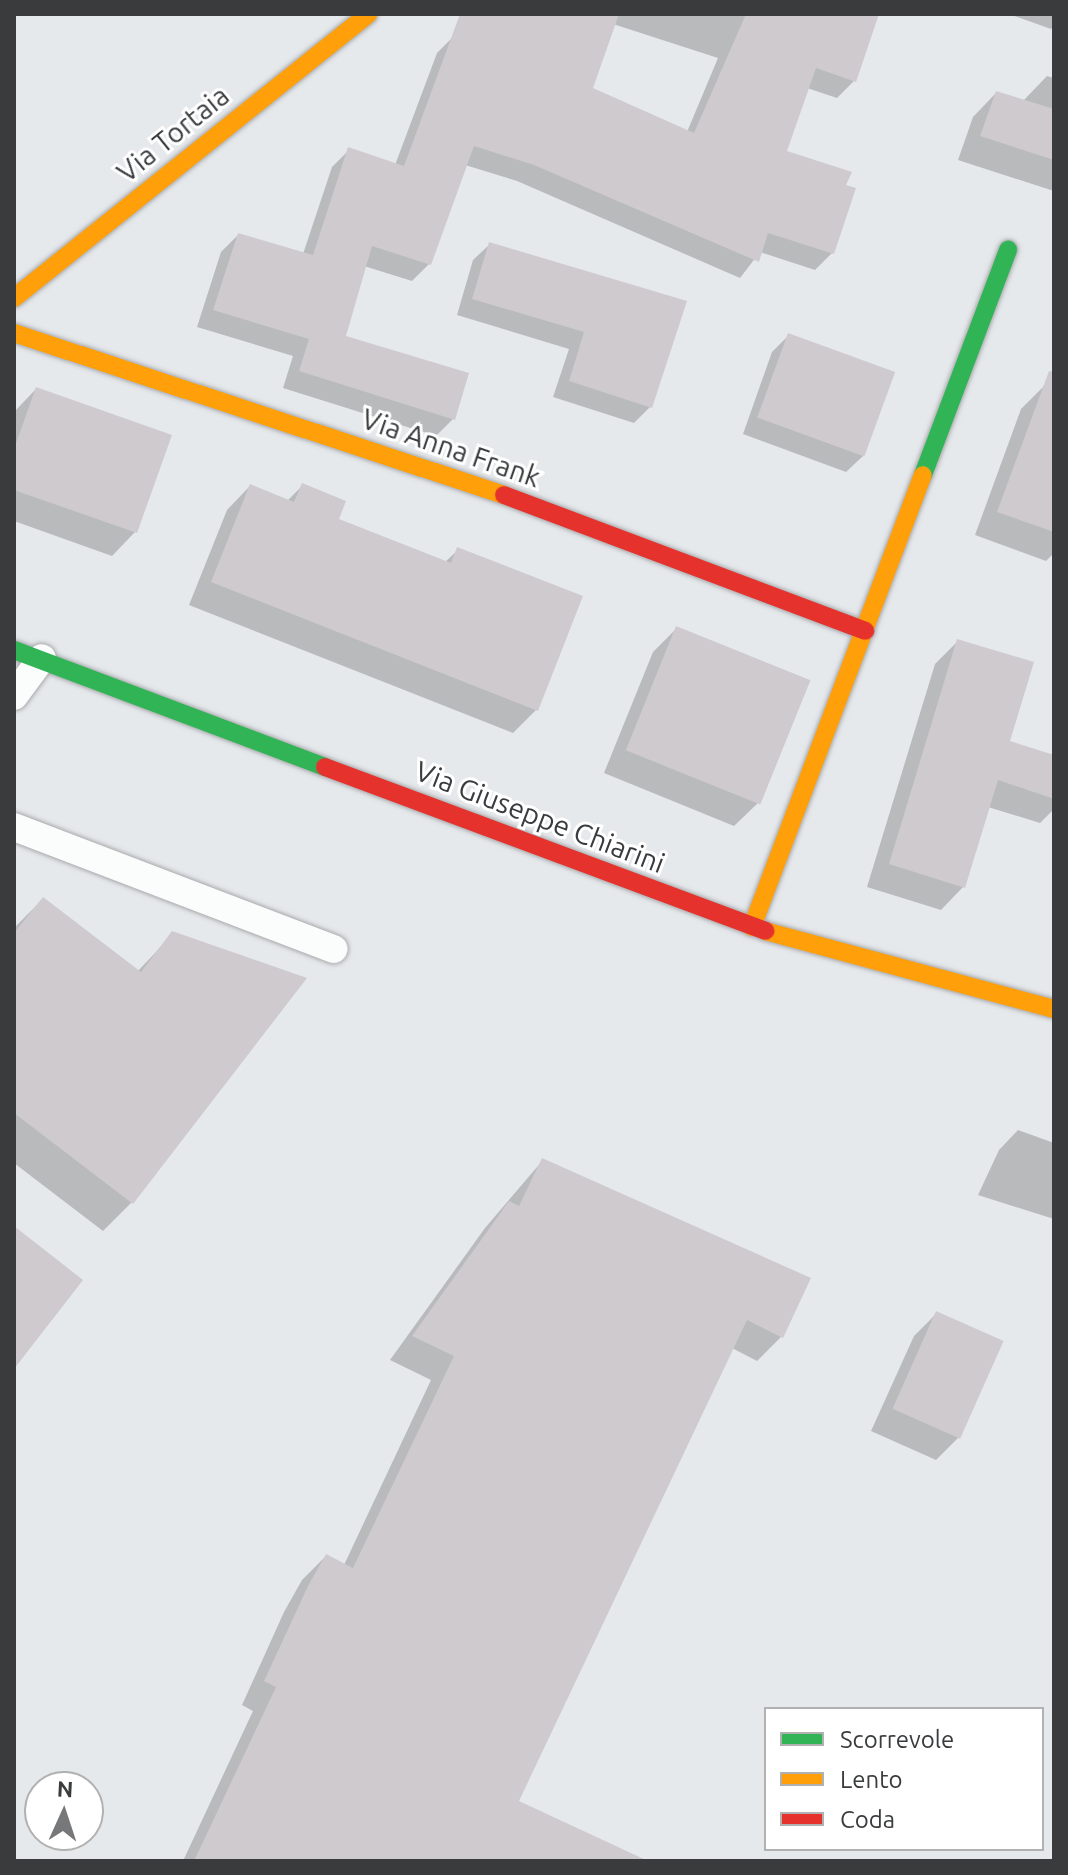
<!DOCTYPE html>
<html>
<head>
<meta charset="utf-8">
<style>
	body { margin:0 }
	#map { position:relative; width:1068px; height:1875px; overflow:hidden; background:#e6e9ec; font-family:Ubuntu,sans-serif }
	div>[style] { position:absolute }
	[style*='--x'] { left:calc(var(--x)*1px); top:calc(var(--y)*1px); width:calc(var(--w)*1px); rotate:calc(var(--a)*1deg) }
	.shadow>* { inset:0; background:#0003 }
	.building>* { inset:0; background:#cfcace; transform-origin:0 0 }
	.roads { filter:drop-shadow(0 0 2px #a8aaac) drop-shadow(0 0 2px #a8aaac) }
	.lane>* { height:28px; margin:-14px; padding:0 14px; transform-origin:14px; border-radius:14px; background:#fbfcfc }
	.fast>* { height:18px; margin:-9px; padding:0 9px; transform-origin:9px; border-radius:9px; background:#30b455 }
	.slow>* { height:18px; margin:-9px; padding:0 9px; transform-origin:9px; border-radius:9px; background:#ff9f0a }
	.jam>* { height:18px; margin:-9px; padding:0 9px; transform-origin:9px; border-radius:9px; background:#e5322d }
	span { translate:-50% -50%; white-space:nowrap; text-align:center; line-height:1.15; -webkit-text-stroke:6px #fff; paint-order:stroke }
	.street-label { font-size:28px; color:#393b3d }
	.frame { position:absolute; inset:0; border:16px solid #393b3d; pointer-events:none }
	.legend { position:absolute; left:764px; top:1707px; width:280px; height:144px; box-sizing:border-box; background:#fff; border:2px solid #b0b1b1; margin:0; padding:10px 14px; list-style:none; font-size:24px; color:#393b3d }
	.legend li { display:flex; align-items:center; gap:16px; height:40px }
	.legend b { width:40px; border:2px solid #b0b1b1 }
	.north { position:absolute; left:24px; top:1771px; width:80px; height:80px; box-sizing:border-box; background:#fff; border:2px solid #b0b1b1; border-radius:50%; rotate:3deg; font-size:22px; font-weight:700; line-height:32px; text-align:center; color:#393b3d }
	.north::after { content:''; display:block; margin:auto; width:28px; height:36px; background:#76787a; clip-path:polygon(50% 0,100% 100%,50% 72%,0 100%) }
</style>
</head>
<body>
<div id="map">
	<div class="shadow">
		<div style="clip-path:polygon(evenodd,540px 14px,875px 14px,854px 81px,837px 98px,807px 88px,784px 153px,844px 186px,832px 253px,815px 270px,760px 252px,740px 278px,517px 181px,465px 165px,429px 264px,412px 281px,364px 266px,343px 337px,453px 419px,436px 436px,283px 388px,293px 356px,197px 327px,221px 252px,238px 235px,303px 254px,332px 167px,349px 150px,395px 165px,437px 53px,454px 36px,540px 14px,613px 24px,718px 58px,687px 132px,591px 89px,613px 24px)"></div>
		<div style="clip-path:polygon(1009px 14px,1054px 14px,1054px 25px,1051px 29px)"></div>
		<div style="clip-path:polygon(1047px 76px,1054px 78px,1054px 191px,958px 160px,973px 117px,996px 93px,1023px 101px)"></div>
		<div style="clip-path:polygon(490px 244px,684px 303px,651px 406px,634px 423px,553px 397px,569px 349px,457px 315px,473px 260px)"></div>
		<div style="clip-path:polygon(788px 336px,863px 456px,846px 472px,743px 434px,772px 352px)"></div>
		<div style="clip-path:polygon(1045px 385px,1054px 388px,1054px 553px,1046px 561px,975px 535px,1021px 409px)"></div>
		<div style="clip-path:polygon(36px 389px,135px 532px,112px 556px,14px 521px,14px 412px)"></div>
		<div style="clip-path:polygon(250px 486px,287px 501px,302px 486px,336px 520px,445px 562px,458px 550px,536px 710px,513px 733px,189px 605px,227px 510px)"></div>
		<div style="clip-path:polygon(677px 628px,758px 803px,734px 826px,604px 773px,653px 652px)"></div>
		<div style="clip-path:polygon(958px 641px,1007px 742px,1054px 757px,1054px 809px,1040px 823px,988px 807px,963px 887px,941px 910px,867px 887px,935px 664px)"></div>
		<div style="clip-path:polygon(43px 899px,137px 972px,173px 934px,304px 979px,131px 1203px,103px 1231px,14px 1163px,14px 928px)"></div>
		<div style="clip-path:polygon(1018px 1130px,1054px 1143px,1054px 1219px,978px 1195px,999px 1150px)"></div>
		<div style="clip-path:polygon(543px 1160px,781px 1337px,757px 1361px,732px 1348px,516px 1802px,623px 1861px,183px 1861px,253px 1711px,242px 1705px,284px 1612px,302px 1580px,326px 1556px,344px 1565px,431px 1380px,390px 1360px,485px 1228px)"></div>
		<div style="clip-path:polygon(936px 1314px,1001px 1342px,958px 1438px,936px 1460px,871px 1431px,914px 1336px)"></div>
	</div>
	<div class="building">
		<div style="clip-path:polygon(460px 14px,619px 14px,593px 88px,694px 133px,746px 14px,879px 14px,856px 82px,816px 68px,787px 151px,852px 172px,846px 185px,856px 188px,834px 254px,768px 233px,759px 262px,534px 165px,474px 146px,431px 265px,372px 246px,346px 336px,469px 373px,455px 420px,299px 371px,309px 339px,213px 310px,238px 233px,313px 255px,348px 147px,404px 166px)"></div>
		<div style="clip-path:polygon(996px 91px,1054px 109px,1054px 160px,980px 136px)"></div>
		<div style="clip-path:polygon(489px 242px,687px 301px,652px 408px,569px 381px,584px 332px,472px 299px)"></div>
		<div style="left:788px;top:333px;width:114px;height:90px;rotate:20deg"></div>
		<div style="clip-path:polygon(1049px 371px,1054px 372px,1054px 532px,997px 512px)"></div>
		<div style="clip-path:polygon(36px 387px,172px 435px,137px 533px,14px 490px,14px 449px)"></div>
		<div style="clip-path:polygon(302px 483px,346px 501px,339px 519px,451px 563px,457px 547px,583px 596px,538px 711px,211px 582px,250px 484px,294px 502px)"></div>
		<div style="left:676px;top:626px;width:145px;height:134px;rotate:22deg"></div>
		<div style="clip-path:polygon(957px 639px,1034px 662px,1010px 741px,1054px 755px,1054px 799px,998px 780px,965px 888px,889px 864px)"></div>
		<div style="clip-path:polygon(43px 897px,141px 972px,172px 931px,307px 978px,133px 1204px,14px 1113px,14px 933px)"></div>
		<div style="clip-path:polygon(542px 1158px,811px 1278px,783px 1338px,747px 1320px,519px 1801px,648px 1861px,194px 1861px,276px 1687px,264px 1681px,308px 1586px,326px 1554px,353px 1568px,454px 1356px,412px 1336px,509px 1201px,519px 1206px)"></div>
		<div style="clip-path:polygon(14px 1226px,83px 1280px,14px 1369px)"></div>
		<div style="left:936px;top:1311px;width:74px;height:107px;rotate:24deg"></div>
	</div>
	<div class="roads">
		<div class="lane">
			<div style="--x:14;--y:696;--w:47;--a:-53.6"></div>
			<div style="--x:14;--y:827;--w:342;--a:20.9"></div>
		</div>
		<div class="fast">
			<div style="--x:923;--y:475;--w:241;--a:-69.3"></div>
			<div style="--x:14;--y:650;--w:332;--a:20.6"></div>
		</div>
		<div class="slow">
			<div style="--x:14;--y:298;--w:454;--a:-38.7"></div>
			<div style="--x:14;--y:333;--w:516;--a:18.29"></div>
			<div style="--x:752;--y:927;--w:483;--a:-69.3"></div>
			<div style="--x:765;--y:931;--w:299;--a:15.1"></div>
		</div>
		<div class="jam">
			<div style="--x:504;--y:495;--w:386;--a:20.6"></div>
			<div style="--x:325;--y:767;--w:470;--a:20.4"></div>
		</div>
	</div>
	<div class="street-label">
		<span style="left:173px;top:134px;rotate:-39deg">Via Tortaia</span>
		<span style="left:451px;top:448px;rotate:19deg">Via Anna Frank</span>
		<span style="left:540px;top:817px;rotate:21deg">Via Giuseppe Chiarini</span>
	</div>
	<div class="frame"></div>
	<ul class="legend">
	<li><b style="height:10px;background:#30b455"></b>Scorrevole</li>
	<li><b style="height:10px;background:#ff9f0a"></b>Lento</li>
	<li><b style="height:10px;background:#e5322d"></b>Coda</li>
	</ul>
	<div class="north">N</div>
</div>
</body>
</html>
